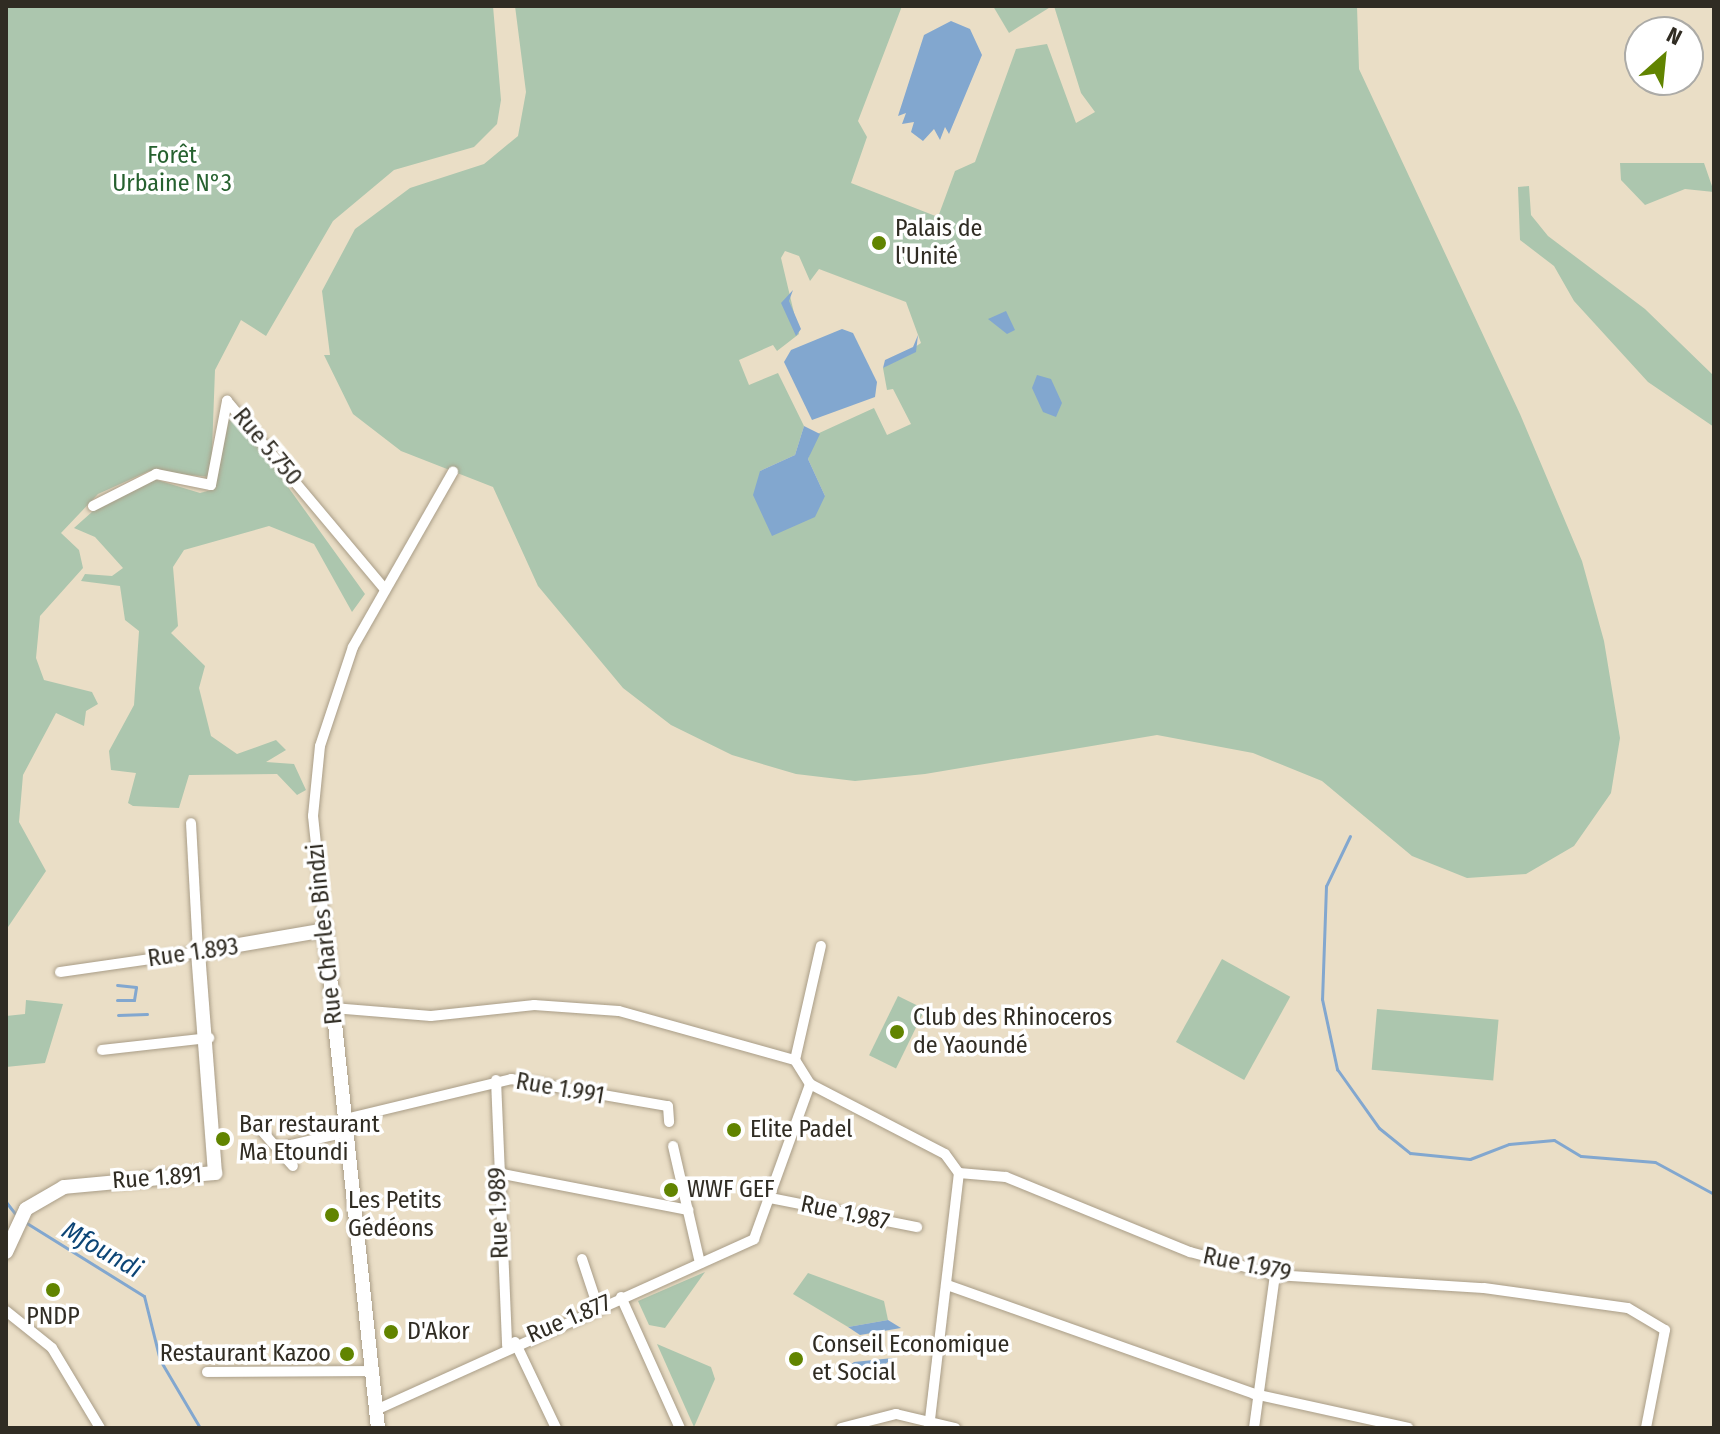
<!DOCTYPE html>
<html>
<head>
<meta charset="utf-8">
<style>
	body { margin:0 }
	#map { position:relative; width:1720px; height:1434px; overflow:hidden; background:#eadec6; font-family:"Fira Sans Condensed",sans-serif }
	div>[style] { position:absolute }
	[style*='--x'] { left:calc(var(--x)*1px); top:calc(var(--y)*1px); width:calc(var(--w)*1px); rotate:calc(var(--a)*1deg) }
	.green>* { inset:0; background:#acc6ae; transform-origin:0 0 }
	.water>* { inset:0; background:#82a7cf }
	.stream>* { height:3px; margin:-1.5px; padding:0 1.5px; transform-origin:1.5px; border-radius:1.5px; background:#82a7cf }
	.roads { filter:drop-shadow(0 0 2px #a99d87) drop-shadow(0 0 2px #a99d87) }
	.street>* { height:10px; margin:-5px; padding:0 5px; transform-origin:5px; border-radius:5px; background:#fff }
	.secondary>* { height:14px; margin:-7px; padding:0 7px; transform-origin:7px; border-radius:7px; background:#fff }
	.dots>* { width:22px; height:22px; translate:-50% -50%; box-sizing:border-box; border:4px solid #fff; border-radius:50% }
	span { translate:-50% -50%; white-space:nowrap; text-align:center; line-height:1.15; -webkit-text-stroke:7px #fff; paint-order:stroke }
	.park-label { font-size:24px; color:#26612f }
	.poi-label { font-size:24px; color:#302c23 }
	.left { translate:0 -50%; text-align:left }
	.right { translate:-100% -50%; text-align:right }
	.street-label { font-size:24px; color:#302c23 }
	.water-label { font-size:26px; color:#0c4576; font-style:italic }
	.frame { position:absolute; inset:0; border:8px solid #302c23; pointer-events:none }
	.north { position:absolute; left:1624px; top:16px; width:80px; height:80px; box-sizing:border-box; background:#fff; border:2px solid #acaba7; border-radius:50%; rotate:27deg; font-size:22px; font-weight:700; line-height:32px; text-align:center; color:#302c23 }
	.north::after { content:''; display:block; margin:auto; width:28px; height:36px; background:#618400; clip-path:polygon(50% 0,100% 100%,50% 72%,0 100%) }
</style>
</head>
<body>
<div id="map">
	<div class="green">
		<div style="clip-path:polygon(6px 6px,493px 6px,501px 100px,497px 124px,474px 147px,394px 170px,333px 221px,266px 336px,241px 320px,215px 370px,211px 477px,149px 471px,98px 494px,61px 533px,79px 550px,83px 568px,40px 616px,36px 658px,44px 680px,92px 692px,98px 704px,86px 711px,84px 726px,56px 713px,23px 775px,19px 822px,46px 871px,6px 930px)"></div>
		<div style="clip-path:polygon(evenodd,515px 6px,902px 6px,858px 121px,867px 137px,851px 183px,938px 217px,955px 171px,975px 162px,1016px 49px,1047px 44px,1076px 123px,1095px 112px,1081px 93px,1054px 6px,1357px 6px,1359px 69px,1520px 414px,1582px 561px,1604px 641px,1620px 738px,1611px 793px,1574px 846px,1526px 874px,1467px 878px,1412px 856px,1322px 781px,1253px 753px,1157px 735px,925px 774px,855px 781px,796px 774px,732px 755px,671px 725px,623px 688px,538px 586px,493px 487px,401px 451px,353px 414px,324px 355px,330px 355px,322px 291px,355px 229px,410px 188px,484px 164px,518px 136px,526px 92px,515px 6px,785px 251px,799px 256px,810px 281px,819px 269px,906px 302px,921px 343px,883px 368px,887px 390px,893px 389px,911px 424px,887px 435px,874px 408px,817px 434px,808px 459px,825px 496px,760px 471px,795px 455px,804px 426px,778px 373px,749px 385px,739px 360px,773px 345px,777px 351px,799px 334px,781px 258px,785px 251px)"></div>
		<div style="clip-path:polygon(993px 6px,1052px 6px,1009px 33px)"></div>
		<div style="clip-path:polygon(1620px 163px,1704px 163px,1714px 192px,1685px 189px,1645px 205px,1621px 180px)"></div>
		<div style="clip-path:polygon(1529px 186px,1531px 215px,1548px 236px,1645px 309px,1714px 376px,1714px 427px,1648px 382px,1574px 301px,1554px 266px,1520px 240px,1518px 187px)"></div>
		<div style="clip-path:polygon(229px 419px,260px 448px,365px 594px,352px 612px,314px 544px,269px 526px,184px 550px,173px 567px,178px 626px,171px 633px,205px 666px,199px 688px,211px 736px,237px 754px,276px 740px,286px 750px,266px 762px,294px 764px,306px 790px,297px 795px,277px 774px,189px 775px,179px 808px,133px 806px,128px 803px,136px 773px,111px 770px,109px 751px,134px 705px,139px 631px,125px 620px,120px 586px,81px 581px,85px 574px,112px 576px,123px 568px,95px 537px,74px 528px,102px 503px,154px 479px,200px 493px,215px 489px)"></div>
		<div style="left:1222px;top:959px;width:78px;height:95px;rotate:29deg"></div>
		<div style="left:898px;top:996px;width:30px;height:66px;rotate:26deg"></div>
		<div style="clip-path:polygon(26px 1000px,63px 1004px,45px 1063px,6px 1067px,6px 1016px,25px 1014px)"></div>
		<div style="left:1377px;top:1009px;width:122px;height:61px;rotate:5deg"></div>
		<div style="clip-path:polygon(705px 1272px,665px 1328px,649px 1325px,638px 1301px)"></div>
		<div style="clip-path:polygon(808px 1273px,884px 1301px,888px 1320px,848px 1327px,793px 1294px)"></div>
		<div style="clip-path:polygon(657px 1344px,711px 1367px,715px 1379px,694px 1427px)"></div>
	</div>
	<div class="water">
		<div style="clip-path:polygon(951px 21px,970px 29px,982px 55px,949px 134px,945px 127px,940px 140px,934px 129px,923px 141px,911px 132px,914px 122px,902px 124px,906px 113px,898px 116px,924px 35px)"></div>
		<div style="clip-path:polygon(793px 290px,789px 301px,801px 329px,796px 336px,781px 303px)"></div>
		<div style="clip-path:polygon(1006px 311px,1015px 330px,1007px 334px,988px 319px)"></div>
		<div style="clip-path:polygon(842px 329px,853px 333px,877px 382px,875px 397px,812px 420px,784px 362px,791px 350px)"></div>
		<div style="clip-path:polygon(918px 335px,916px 352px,883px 368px,885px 360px,913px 347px)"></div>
		<div style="clip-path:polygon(1037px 375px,1051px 379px,1062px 403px,1056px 417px,1043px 412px,1032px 388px)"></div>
		<div style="clip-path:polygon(804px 426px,820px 434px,808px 459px,825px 496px,815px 517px,772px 536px,753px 495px,760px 471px,795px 455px)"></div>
		<div style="clip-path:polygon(888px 1320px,901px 1328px,860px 1335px,848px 1327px)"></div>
		<div style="clip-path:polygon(893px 1358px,878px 1370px,837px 1376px,854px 1362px)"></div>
	</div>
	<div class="stream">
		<div style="--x:1350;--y:836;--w:55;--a:115.6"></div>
		<div style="--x:1326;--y:886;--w:113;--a:92"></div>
		<div style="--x:1322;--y:999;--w:72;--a:77.9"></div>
		<div style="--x:1337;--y:1069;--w:72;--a:54.6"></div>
		<div style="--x:1379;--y:1128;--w:40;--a:39"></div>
		<div style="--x:1410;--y:1153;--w:60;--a:5.7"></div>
		<div style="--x:1470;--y:1159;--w:42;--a:-21"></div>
		<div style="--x:1509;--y:1144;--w:45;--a:-5.1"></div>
		<div style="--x:1554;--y:1140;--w:31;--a:31"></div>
		<div style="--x:1581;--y:1156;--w:74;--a:4.6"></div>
		<div style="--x:1655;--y:1162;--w:67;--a:28.5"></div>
		<div style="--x:117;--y:1000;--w:17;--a:0"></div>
		<div style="--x:134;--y:1000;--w:13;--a:-81"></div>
		<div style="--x:136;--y:987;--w:19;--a:-174"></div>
		<div style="--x:118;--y:1015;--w:29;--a:-2"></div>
		<div style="--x:6;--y:1202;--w:16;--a:52"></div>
		<div style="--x:25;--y:1222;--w:140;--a:31.9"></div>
		<div style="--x:144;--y:1296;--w:66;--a:76"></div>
		<div style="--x:160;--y:1360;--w:79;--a:59.5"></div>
	</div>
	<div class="roads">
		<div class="street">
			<div style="--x:93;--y:506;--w:71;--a:-26.9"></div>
			<div style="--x:156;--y:474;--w:56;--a:11.3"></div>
			<div style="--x:211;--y:485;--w:86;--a:-79.2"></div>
			<div style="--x:227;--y:401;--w:244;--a:50"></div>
			<div style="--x:325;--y:930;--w:115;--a:-96"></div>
			<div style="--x:313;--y:816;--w:70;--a:-84.3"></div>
			<div style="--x:320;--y:746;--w:104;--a:-71.6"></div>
			<div style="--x:353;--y:647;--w:202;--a:-60.3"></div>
			<div style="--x:60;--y:972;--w:139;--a:-8.2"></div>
			<div style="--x:198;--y:952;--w:129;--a:-93.1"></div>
			<div style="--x:333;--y:1008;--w:98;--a:4.7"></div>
			<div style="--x:431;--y:1016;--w:104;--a:-6.1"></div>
			<div style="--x:534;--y:1005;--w:85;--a:4"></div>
			<div style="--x:619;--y:1011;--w:183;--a:15.6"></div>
			<div style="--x:795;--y:1060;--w:28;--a:58"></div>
			<div style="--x:810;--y:1084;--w:152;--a:27.4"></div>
			<div style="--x:945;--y:1154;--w:24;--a:54"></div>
			<div style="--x:102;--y:1050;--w:108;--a:-6.4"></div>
			<div style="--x:795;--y:1060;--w:117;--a:-77.2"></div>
			<div style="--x:496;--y:1080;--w:266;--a:87.6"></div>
			<div style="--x:345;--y:1119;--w:171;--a:-13.5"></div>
			<div style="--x:511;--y:1079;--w:159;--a:9.8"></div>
			<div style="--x:668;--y:1106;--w:16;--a:86"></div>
			<div style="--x:261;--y:1130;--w:48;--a:48.4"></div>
			<div style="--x:673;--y:1146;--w:120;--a:77"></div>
			<div style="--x:282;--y:1147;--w:67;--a:-13"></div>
			<div style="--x:498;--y:1173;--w:194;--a:11"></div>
			<div style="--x:959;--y:1173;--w:47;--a:4.9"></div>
			<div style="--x:1006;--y:1177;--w:199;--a:22.2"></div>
			<div style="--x:1190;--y:1252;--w:88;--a:15.1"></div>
			<div style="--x:1275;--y:1275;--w:209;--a:3.6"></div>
			<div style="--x:1484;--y:1288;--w:145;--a:7.9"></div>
			<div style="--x:1628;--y:1308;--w:43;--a:30.7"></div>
			<div style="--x:1665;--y:1330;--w:100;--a:101"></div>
			<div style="--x:770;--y:1198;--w:150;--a:11.2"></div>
			<div style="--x:582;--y:1259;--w:47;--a:71.6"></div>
			<div style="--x:947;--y:1285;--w:326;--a:19.5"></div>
			<div style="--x:1254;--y:1394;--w:158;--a:12.4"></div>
			<div style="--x:621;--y:1297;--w:144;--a:65.8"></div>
			<div style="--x:6;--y:1311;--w:59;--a:38.8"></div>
			<div style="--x:52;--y:1348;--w:93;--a:59"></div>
			<div style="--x:515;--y:1342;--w:95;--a:64.5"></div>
			<div style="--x:207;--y:1372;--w:166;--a:-0.3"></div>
			<div style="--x:376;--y:1410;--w:415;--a:-24.3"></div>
			<div style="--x:754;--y:1239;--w:165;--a:-70.1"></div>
			<div style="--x:841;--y:1428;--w:57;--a:-14.3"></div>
			<div style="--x:896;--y:1414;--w:61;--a:13.3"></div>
			<div style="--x:929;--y:1428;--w:257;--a:-83.3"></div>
			<div style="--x:1254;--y:1428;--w:154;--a:-82.2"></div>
		</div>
		<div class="secondary">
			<div style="--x:6;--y:1252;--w:47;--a:-65.1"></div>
			<div style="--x:26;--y:1209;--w:44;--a:-30.1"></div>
			<div style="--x:64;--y:1187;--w:152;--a:-5.3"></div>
			<div style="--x:215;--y:1173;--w:222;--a:-94.4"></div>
			<div style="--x:198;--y:952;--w:129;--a:-9.8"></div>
			<div style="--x:325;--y:930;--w:501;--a:83.93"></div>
		</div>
	</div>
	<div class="dots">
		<div style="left:879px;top:243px;background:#618400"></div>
		<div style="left:897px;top:1032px;background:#618400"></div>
		<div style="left:734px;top:1130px;background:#618400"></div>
		<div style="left:223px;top:1139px;background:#618400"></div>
		<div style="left:671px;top:1190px;background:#618400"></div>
		<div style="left:332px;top:1215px;background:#618400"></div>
		<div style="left:53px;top:1290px;background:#618400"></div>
		<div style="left:391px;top:1332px;background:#618400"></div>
		<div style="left:347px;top:1354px;background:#618400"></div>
		<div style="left:796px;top:1359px;background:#618400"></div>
	</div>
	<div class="park-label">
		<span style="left:172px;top:170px">Forêt<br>Urbaine N°3</span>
	</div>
	<div class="poi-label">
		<span class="left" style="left:895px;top:243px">Palais de<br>l'Unité</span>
		<span class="left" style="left:913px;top:1032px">Club des Rhinoceros<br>de Yaoundé</span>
		<span class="left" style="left:239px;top:1139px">Bar restaurant<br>Ma Etoundi</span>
		<span class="left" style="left:750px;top:1130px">Elite Padel</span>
		<span class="left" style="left:687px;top:1190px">WWF GEF</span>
		<span class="left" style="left:348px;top:1215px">Les Petits<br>Gédéons</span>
		<span style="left:53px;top:1317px">PNDP</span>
		<span class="left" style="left:407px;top:1332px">D'Akor</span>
		<span class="left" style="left:812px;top:1359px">Conseil Economique<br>et Social</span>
		<span class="right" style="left:331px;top:1354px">Restaurant Kazoo</span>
	</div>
	<div class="street-label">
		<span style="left:267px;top:447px;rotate:50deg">Rue 5.750</span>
		<span style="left:325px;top:934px;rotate:-96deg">Rue Charles Bindzi</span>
		<span style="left:193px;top:953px;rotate:-8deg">Rue 1.893</span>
		<span style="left:560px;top:1089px;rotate:10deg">Rue 1.991</span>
		<span style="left:157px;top:1178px;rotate:-4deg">Rue 1.891</span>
		<span style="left:499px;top:1213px;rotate:-92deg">Rue 1.989</span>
		<span style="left:845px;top:1213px;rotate:12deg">Rue 1.987</span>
		<span style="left:1247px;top:1265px;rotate:12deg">Rue 1.979</span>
		<span style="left:569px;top:1319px;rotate:-23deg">Rue 1.877</span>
	</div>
	<div class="water-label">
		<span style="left:102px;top:1250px;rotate:30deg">Mfoundi</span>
	</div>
	<div class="frame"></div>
	<div class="north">N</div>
</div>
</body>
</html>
